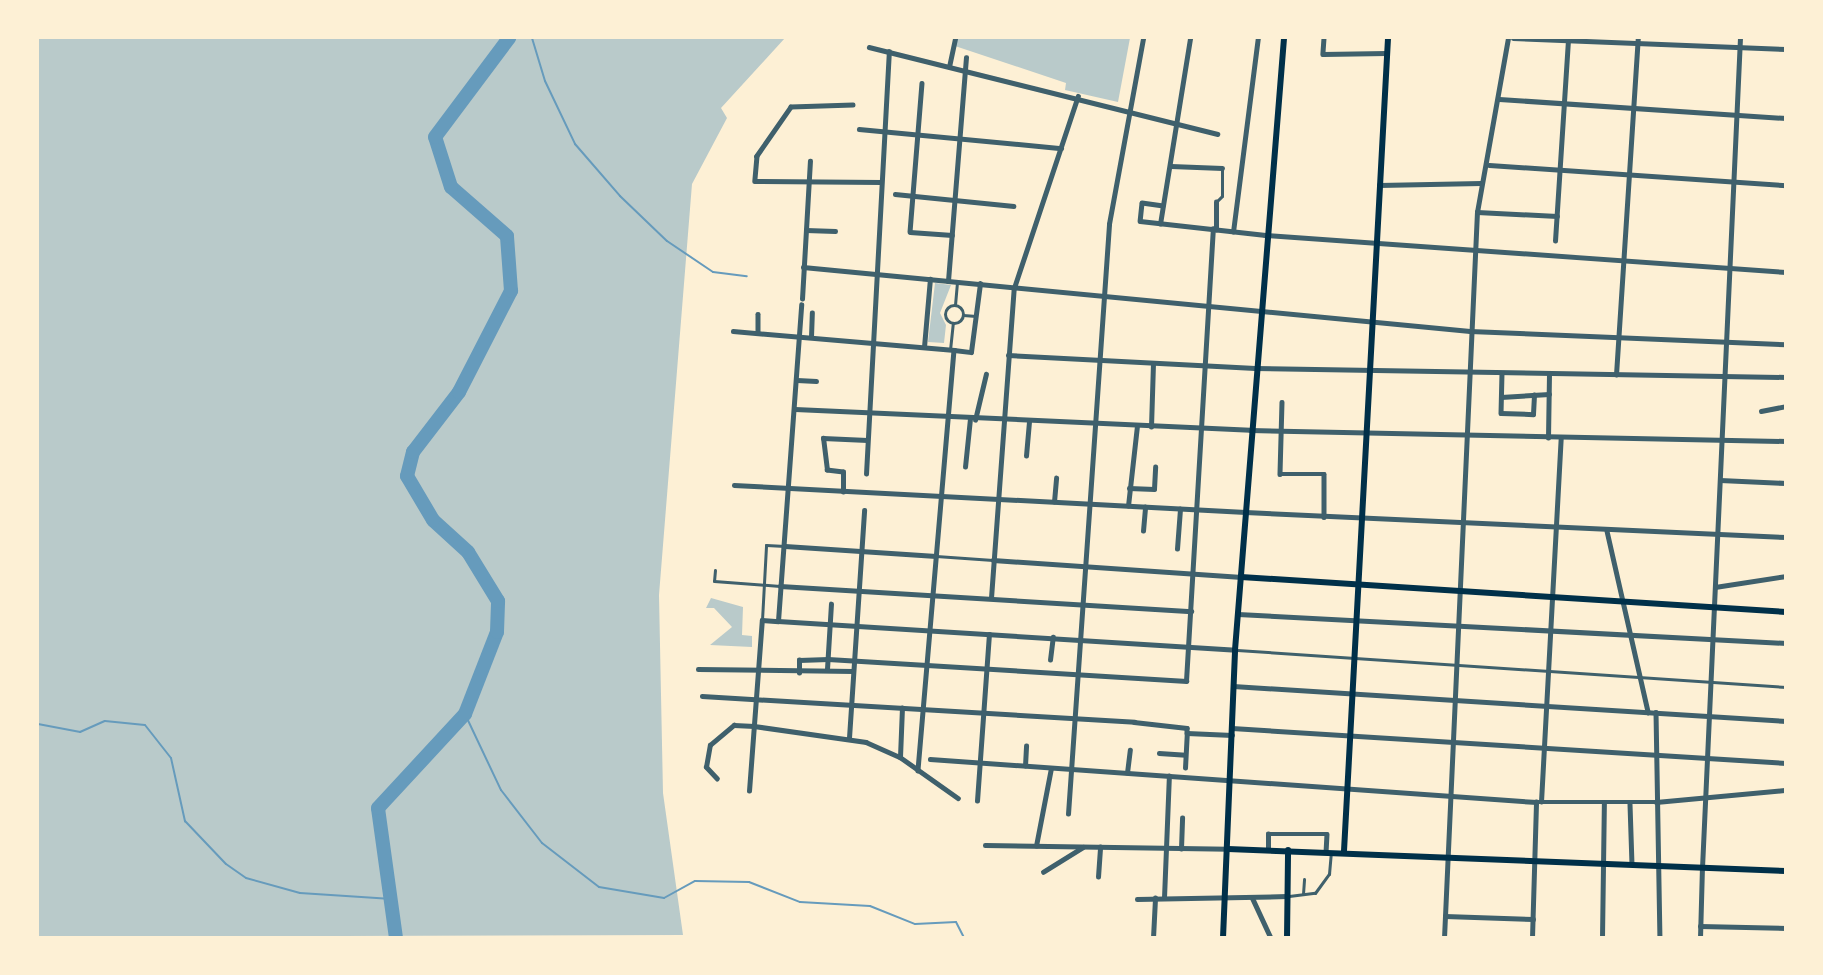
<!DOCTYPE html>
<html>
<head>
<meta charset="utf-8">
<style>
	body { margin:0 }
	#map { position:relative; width:1823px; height:975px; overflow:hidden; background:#fdf0d5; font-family:Overpass,sans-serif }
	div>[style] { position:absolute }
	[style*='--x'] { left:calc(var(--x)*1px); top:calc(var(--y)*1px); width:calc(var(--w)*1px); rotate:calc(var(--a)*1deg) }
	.green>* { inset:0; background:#b9caca }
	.stream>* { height:2px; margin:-1px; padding:0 1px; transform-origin:1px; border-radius:1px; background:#669bbc }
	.river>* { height:14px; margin:-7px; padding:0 7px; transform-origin:7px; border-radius:7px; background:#669bbc }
	.pedestrian>* { height:3px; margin:-1.5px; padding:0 1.5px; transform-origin:1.5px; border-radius:1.5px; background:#3f606c }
	.pedestrian>.ring { margin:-1.5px; padding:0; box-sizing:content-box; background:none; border:3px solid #3f606c; border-radius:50% }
	.minor>* { height:4.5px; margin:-2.25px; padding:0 2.25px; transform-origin:2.25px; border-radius:2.25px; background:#3f606c }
	.tertiary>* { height:5px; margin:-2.5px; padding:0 2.5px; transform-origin:2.5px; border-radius:2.5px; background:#3f606c }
	.secondary>* { height:6px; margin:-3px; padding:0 3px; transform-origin:3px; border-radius:3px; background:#003049 }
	span { translate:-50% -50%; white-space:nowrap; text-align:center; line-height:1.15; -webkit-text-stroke:4.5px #fdf0d5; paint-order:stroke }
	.frame { position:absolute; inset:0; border:39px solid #fdf0d5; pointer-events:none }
</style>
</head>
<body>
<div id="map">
	<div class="green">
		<div style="clip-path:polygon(38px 38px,785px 38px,721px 108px,727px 118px,692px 184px,659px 595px,663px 793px,683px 935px,38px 937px)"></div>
		<div style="clip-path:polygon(957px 38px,1130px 38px,1118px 102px,1065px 90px,1066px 83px,955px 46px)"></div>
		<div style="clip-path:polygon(935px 283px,951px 285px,940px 313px,946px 325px,944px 343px,928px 342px)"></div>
		<div style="clip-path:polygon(711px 598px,743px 607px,742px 635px,752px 636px,752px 647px,710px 645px,732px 627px,714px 608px,706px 608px)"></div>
	</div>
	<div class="stream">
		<div style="--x:532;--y:38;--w:45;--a:73.2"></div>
		<div style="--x:545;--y:81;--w:70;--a:64.5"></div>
		<div style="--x:575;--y:144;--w:69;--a:49.1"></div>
		<div style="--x:620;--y:196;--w:65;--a:43.8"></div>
		<div style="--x:667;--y:241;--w:55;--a:34"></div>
		<div style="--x:713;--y:272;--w:34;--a:7"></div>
		<div style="--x:465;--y:714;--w:84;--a:64.7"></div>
		<div style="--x:501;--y:790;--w:67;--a:52.3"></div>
		<div style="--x:542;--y:843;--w:72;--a:37.7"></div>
		<div style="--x:599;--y:887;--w:66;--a:9.6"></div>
		<div style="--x:664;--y:898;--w:35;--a:-29"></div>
		<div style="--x:695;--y:881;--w:54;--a:1.1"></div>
		<div style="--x:749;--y:882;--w:55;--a:21.4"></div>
		<div style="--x:800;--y:902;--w:70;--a:3.3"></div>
		<div style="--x:870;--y:906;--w:48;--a:21.8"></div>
		<div style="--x:915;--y:924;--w:41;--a:-2.8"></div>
		<div style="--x:956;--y:922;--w:18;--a:63"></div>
		<div style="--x:38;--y:724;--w:43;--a:10.8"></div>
		<div style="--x:80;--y:732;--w:27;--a:-24"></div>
		<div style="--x:105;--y:721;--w:40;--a:5.7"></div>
		<div style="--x:145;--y:725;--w:42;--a:51.8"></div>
		<div style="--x:171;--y:758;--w:65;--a:77.5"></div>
		<div style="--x:185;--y:821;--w:59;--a:46.4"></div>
		<div style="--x:226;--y:864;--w:24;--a:35"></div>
		<div style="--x:246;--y:878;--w:56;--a:15.5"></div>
		<div style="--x:300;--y:893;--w:92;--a:3.7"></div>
	</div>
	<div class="river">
		<div style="--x:396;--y:938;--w:131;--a:-97.9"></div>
		<div style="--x:378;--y:808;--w:128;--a:-47.2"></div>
		<div style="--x:465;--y:714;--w:88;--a:-68.7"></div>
		<div style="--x:497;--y:632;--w:31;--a:-88"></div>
		<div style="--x:498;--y:601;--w:57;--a:-121.5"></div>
		<div style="--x:468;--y:552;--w:47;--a:-137.6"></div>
		<div style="--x:433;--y:520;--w:51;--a:-120.6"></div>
		<div style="--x:407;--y:476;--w:25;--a:-76"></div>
		<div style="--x:413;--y:452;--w:76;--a:-52.5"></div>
		<div style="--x:459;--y:392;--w:114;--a:-62.8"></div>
		<div style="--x:511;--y:291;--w:55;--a:-94.2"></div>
		<div style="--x:507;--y:236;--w:74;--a:-138.8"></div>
		<div style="--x:451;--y:187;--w:52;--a:-107.7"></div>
		<div style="--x:435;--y:137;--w:124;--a:-53.2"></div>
	</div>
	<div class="pedestrian">
		<div style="--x:1216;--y:202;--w:8;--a:-45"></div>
		<div style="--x:1222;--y:196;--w:28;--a:-90"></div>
		<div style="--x:955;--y:305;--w:23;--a:-85"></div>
		<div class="ring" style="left:945px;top:305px;width:15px;height:15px"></div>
		<div style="--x:963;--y:315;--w:13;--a:4"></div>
		<div style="--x:950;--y:350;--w:27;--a:-84"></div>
		<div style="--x:936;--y:556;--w:57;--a:4"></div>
		<div style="--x:715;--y:570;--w:11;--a:95"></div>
		<div style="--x:714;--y:581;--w:66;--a:4.3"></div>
		<div style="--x:762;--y:620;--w:75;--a:-86.9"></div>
		<div style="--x:766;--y:545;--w:19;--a:3"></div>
		<div style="--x:1237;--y:650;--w:550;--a:3.86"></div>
		<div style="--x:1303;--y:894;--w:15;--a:-86"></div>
		<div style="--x:1289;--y:896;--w:26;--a:-7"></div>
		<div style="--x:1315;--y:893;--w:24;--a:-54"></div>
		<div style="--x:1329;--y:874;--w:21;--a:-85"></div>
	</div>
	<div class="minor">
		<div style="--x:1324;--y:38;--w:16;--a:94"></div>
		<div style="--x:1323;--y:54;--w:63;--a:-0.9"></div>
		<div style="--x:1513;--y:38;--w:273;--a:2.3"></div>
		<div style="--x:869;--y:47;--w:359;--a:14"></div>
		<div style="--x:949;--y:67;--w:30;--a:-78"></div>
		<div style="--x:922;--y:83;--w:149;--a:94.6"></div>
		<div style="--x:910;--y:232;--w:42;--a:4.1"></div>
		<div style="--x:853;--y:105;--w:62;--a:178.2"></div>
		<div style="--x:791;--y:107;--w:60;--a:124.8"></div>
		<div style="--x:757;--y:156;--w:25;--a:95"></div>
		<div style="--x:755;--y:181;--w:126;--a:0.5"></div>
		<div style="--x:859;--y:129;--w:203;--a:5.4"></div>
		<div style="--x:1171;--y:166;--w:51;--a:2.2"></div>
		<div style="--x:1379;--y:185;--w:102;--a:-1.1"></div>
		<div style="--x:895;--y:194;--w:119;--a:5.8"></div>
		<div style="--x:1163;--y:206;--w:21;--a:-172"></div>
		<div style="--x:1142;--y:203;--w:18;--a:96"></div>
		<div style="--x:1140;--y:221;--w:126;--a:6.4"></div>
		<div style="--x:1265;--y:235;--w:522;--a:4.06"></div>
		<div style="--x:1477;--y:212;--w:80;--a:2.9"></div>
		<div style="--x:1160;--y:224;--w:188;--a:-80.8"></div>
		<div style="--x:806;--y:230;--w:29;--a:2"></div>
		<div style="--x:1216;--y:230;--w:28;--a:-90"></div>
		<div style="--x:1233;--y:232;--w:196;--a:-82.7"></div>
		<div style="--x:1555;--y:241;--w:203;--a:-86.3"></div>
		<div style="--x:803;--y:267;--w:146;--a:5.5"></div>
		<div style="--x:948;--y:281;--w:224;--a:-85.4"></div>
		<div style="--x:948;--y:281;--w:524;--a:5.47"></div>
		<div style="--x:1470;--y:331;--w:316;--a:2.4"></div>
		<div style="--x:802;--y:299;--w:138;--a:-86.7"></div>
		<div style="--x:758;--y:314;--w:19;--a:90"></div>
		<div style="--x:733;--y:331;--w:222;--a:4.9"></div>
		<div style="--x:954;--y:350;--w:422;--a:94.9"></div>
		<div style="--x:811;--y:337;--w:24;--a:-88"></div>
		<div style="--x:924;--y:347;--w:68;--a:-85"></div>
		<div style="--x:954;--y:350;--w:17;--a:7"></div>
		<div style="--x:971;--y:352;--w:69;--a:-82.5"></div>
		<div style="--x:1008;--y:355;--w:247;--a:3"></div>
		<div style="--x:1255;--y:368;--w:531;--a:0.97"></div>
		<div style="--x:1502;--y:373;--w:40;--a:91.4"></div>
		<div style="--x:1501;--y:413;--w:32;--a:2"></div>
		<div style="--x:1533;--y:414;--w:19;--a:-87"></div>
		<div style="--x:1616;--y:375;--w:338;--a:-86.3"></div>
		<div style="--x:797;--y:380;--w:19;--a:3"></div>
		<div style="--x:1501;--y:397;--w:48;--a:-3.6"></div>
		<div style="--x:1282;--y:402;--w:72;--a:91.6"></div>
		<div style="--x:1280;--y:474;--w:44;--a:0"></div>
		<div style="--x:1324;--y:474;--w:43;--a:90"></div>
		<div style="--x:795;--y:409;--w:455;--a:2.6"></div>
		<div style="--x:1761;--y:411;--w:25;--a:-11"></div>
		<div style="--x:975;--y:420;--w:47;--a:-76.6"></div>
		<div style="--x:1151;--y:427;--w:63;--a:-88.2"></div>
		<div style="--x:1548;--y:438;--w:64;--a:-89.1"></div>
		<div style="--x:1026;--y:456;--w:34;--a:-85"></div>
		<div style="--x:965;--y:467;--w:48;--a:-84.1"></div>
		<div style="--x:866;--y:474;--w:423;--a:-86.9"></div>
		<div style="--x:1720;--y:480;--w:66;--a:2.6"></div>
		<div style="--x:734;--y:485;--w:512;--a:3.02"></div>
		<div style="--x:1129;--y:488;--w:25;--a:2"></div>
		<div style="--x:1154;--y:489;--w:22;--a:-87"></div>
		<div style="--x:843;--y:492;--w:20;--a:-90"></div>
		<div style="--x:843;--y:472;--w:16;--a:-173"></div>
		<div style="--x:827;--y:470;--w:32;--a:-97"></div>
		<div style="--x:823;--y:438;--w:44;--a:2.6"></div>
		<div style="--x:1054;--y:502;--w:24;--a:-85"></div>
		<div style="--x:1128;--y:506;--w:81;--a:-83.6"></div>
		<div style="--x:1143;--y:531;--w:24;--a:-85"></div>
		<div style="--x:1607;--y:531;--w:186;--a:77.2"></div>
		<div style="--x:785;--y:546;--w:151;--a:3.8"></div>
		<div style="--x:1177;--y:549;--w:40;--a:-85.7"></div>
		<div style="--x:993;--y:560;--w:249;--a:3.9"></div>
		<div style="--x:780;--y:586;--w:412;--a:3.5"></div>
		<div style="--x:1715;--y:587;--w:72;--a:-8.8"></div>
		<div style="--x:991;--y:598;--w:311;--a:-85.8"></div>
		<div style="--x:1014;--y:288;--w:202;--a:-71.6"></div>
		<div style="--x:1238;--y:614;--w:549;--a:3.03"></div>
		<div style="--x:778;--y:621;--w:458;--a:3.6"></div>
		<div style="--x:1050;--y:660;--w:23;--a:-83"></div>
		<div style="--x:698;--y:669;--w:155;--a:0.7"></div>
		<div style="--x:827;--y:669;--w:65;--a:-86.5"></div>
		<div style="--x:799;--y:673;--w:13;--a:-90"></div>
		<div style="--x:799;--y:660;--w:29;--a:-2"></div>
		<div style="--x:828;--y:659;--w:359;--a:3.5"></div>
		<div style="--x:1186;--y:681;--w:453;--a:-86.6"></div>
		<div style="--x:1233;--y:686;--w:554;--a:3.62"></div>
		<div style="--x:702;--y:696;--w:433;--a:3.4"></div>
		<div style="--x:1134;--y:722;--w:53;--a:6.5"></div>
		<div style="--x:1187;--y:728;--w:5;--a:90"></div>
		<div style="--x:1187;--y:733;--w:45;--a:2.5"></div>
		<div style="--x:1656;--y:712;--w:226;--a:89"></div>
		<div style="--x:1232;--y:728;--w:555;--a:3.61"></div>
		<div style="--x:849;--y:738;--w:228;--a:-86.2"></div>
		<div style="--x:1159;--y:753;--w:26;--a:4"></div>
		<div style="--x:900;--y:757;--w:49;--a:-87.7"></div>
		<div style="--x:930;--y:759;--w:608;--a:4.06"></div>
		<div style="--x:1536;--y:802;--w:120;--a:0"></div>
		<div style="--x:1656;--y:802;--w:131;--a:-5.3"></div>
		<div style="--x:1025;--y:766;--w:20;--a:-87"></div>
		<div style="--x:1185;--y:768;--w:35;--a:-87"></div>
		<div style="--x:1127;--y:773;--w:23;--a:-83"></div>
		<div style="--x:717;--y:779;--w:16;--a:-133"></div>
		<div style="--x:706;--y:767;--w:22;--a:-80"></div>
		<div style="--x:710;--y:745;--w:31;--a:-40"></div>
		<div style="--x:734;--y:725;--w:20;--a:3"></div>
		<div style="--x:754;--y:726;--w:113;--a:8.1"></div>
		<div style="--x:866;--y:742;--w:37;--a:24"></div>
		<div style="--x:900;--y:757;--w:71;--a:35.3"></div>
		<div style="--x:749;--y:791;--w:171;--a:-85.7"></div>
		<div style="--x:762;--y:620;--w:16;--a:4"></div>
		<div style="--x:778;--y:621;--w:317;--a:-85.8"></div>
		<div style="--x:977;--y:801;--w:167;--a:-85.9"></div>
		<div style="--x:1541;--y:802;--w:365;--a:-86.9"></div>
		<div style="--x:1630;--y:804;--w:60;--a:88.1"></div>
		<div style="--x:1068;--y:814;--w:591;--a:-86.02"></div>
		<div style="--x:1109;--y:224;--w:189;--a:-79.6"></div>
		<div style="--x:985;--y:845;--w:243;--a:0.9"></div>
		<div style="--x:1036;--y:846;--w:79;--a:-79.1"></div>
		<div style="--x:1181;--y:849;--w:31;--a:-88"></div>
		<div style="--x:1268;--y:850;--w:16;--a:-90"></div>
		<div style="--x:1268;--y:834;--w:59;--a:0"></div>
		<div style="--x:1327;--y:834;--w:17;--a:93"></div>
		<div style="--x:1043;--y:872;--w:47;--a:-32"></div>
		<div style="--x:1098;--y:877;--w:30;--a:-86"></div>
		<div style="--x:1252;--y:897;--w:45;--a:65.1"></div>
		<div style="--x:1164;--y:898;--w:122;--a:-87.7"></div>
		<div style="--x:1137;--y:899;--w:150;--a:-1.1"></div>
		<div style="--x:1445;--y:916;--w:88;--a:2"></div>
		<div style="--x:1700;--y:926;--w:86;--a:1.3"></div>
		<div style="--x:1153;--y:938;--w:40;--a:-87.1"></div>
		<div style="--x:1532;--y:938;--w:136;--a:-88.3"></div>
		<div style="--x:1602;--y:938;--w:135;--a:-89.2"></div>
		<div style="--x:1700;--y:938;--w:70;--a:-88.4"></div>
	</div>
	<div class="tertiary">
		<div style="--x:1499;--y:99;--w:288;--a:3.8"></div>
		<div style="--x:1489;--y:165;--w:298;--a:3.9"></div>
		<div style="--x:1250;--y:430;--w:536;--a:1.18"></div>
		<div style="--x:1245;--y:512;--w:542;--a:2.65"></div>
		<div style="--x:1702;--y:868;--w:831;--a:-87.38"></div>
		<div style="--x:1444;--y:938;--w:727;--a:-87.4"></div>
		<div style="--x:1477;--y:212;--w:177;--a:-79.9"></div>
	</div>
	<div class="secondary">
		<div style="--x:1241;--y:577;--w:546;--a:3.67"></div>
		<div style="--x:1228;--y:849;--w:558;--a:2.26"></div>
		<div style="--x:1344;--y:851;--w:814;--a:-86.9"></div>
		<div style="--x:1223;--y:938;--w:288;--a:-87.6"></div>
		<div style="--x:1235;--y:650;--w:614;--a:-85.42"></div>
		<div style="--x:1287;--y:938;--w:88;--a:-89.3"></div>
	</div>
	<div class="frame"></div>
</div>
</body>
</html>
